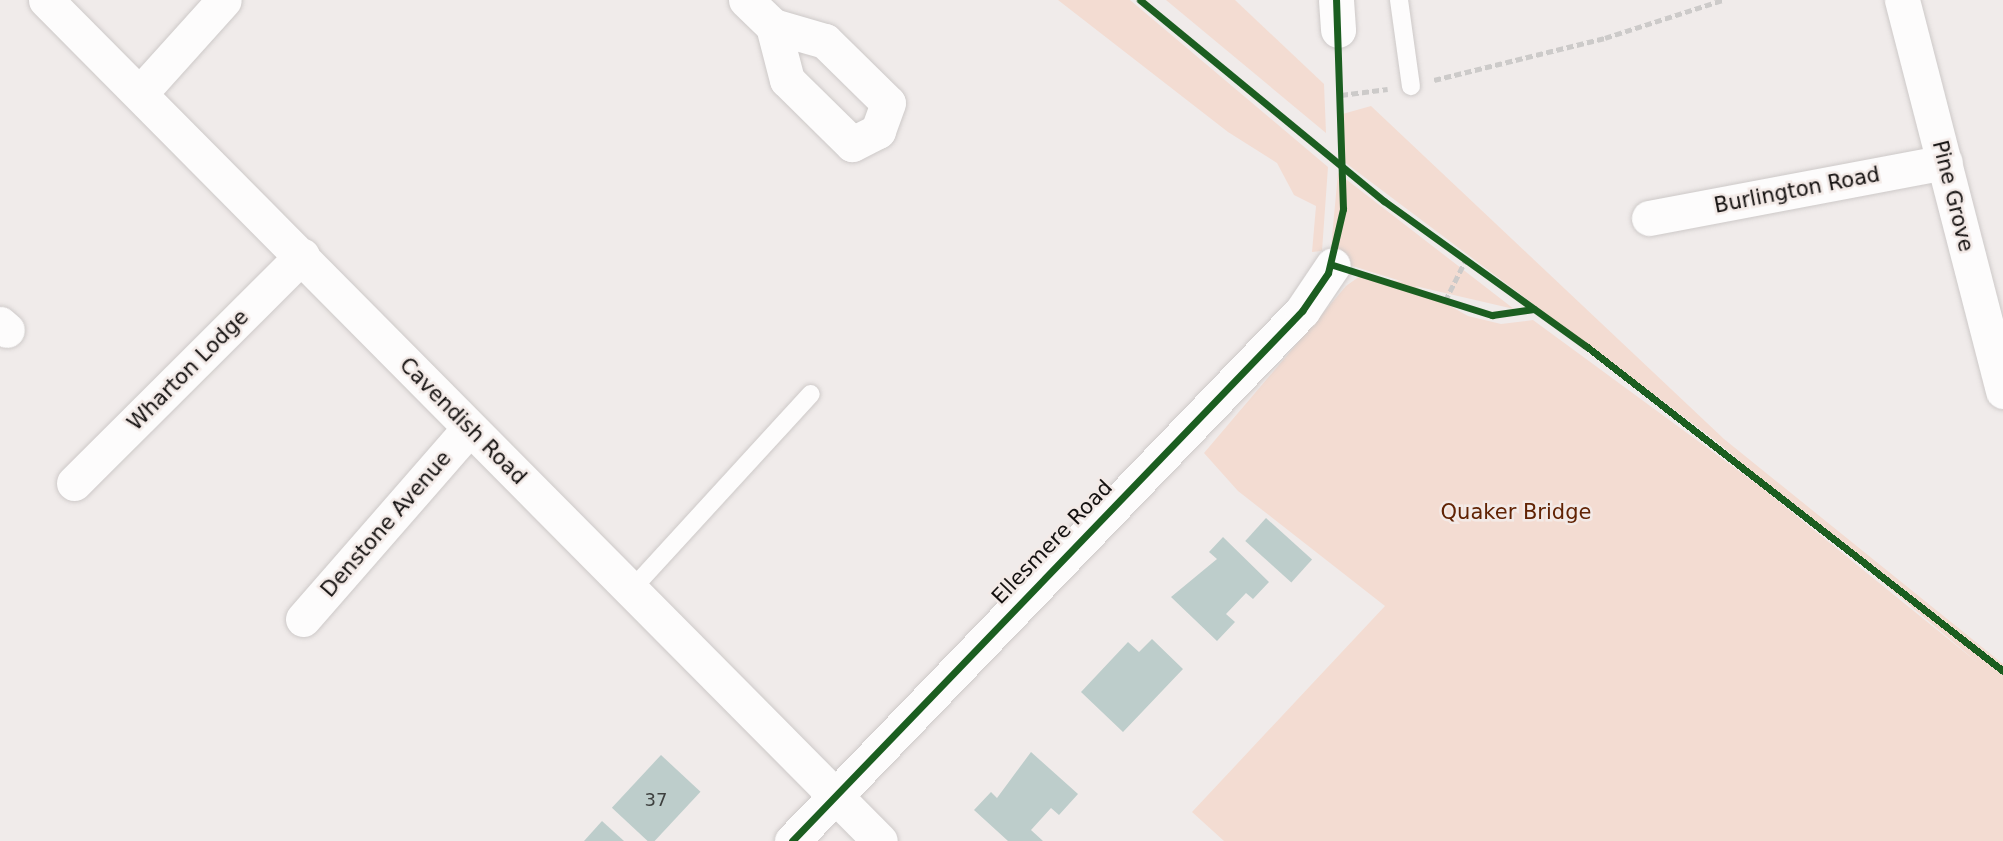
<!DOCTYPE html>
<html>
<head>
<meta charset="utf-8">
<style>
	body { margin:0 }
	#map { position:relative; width:2003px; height:841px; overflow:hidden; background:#f0ebea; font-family:"DejaVu Sans",sans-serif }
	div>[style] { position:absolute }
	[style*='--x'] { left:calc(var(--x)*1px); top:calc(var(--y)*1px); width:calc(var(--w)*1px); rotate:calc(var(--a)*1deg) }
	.green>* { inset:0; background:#f3dcd2 }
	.building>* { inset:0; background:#bdcdcb; transform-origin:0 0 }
	.path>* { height:4.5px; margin-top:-2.25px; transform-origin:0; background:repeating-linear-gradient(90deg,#cccac9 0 7px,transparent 0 10.5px) }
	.roads { filter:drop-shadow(0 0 2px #cdc9c8) drop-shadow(0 0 2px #cdc9c8) }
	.service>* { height:18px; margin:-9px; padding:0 9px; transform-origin:9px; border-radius:9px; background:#fdfcfc }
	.minor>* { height:35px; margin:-17.5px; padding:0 17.5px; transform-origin:17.5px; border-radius:17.5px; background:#fdfcfc }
	.cycleway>* { height:7px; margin:-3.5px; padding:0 3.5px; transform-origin:3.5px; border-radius:3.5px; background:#1b5e20 }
	span { translate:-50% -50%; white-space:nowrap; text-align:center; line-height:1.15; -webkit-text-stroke:5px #f3eae7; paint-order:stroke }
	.number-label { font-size:18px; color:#3e403f }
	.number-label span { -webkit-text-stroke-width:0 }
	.street-label { font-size:21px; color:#141110 }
	.park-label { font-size:21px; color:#612304 }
</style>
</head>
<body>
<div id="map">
	<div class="green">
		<div style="clip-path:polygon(1058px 0,1130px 0,1328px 167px,1322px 251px,1312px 252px,1316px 206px,1294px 195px,1277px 163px,1228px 132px)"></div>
		<div style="clip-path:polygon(1166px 0,1235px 0,1324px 84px,1326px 133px)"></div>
		<div style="clip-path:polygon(1371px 106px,1724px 439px,2003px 664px,2003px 841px,1224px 841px,1192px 812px,1385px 606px,1238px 491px,1204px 453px,1346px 286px,1360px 276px,1404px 282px,1330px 259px,1338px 173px,1514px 309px,1415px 286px,1468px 316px,1501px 324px,1533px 320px,1762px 488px,1978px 663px,1717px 442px,1339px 158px,1339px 115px)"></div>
	</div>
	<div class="building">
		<div style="left:1266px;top:518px;width:62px;height:31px;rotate:42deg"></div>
		<div style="clip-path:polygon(1223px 537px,1269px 582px,1253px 599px,1246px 593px,1226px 614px,1235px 622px,1217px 641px,1171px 597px,1217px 559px,1209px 552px)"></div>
		<div style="clip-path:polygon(1152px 639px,1183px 669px,1123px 732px,1081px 692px,1128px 642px,1139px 652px)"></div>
		<div style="clip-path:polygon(1031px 752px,1078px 794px,1059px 815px,1051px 808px,1031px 830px,1043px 841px,1008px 841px,974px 810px,991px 792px,997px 798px)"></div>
		<div style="left:661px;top:755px;width:54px;height:72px;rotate:43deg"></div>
		<div style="clip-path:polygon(602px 821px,624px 841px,584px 841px)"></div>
	</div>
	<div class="path">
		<div style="--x:1434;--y:80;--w:176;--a:-13.8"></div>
		<div style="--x:1605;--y:38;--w:124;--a:-17.9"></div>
		<div style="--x:1341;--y:95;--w:47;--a:-7.3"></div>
		<div style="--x:1445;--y:301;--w:47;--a:-63.4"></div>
	</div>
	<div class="roads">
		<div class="service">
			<div style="--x:1399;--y:0;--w:87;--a:82.1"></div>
			<div style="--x:633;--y:588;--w:263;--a:-47.5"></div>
		</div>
		<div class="minor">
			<div style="--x:46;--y:0;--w:1184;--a:45.24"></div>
			<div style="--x:746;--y:0;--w:37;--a:44"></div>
			<div style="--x:773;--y:26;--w:54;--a:16.1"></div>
			<div style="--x:825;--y:41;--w:88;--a:44.5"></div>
			<div style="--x:888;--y:103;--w:30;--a:110"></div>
			<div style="--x:878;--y:131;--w:29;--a:153"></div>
			<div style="--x:852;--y:144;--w:91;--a:-135.4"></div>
			<div style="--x:787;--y:80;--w:56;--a:-104.5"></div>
			<div style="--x:1336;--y:0;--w:30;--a:86"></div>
			<div style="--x:1902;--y:0;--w:404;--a:75.5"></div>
			<div style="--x:142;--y:91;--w:122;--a:-48"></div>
			<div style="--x:1649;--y:218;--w:301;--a:-10.7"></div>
			<div style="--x:0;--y:324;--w:9;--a:41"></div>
			<div style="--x:74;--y:483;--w:322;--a:-44.9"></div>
			<div style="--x:303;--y:619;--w:252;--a:-48.9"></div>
			<div style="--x:792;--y:841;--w:736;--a:-46.1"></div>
			<div style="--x:1302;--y:311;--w:55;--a:-56"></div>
		</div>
	</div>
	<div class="cycleway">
		<div style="--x:1140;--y:0;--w:316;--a:39.5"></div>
		<div style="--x:1384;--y:201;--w:249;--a:35.7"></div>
		<div style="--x:1586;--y:346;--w:529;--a:37.93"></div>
		<div style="--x:1333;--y:265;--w:167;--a:17.5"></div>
		<div style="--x:1492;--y:315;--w:42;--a:-8.1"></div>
		<div style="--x:792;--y:841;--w:736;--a:-46.1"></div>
		<div style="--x:1302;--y:311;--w:46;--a:-55.6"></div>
		<div style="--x:1328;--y:273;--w:66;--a:-76.8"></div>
		<div style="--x:1343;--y:209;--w:209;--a:-91.9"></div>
	</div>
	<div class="number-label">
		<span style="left:656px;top:800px">37</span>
	</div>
	<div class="street-label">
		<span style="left:1797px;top:190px;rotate:-11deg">Burlington Road</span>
		<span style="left:1953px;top:196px;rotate:76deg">Pine Grove</span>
		<span style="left:188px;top:370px;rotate:-45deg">Wharton Lodge</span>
		<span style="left:463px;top:421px;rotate:45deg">Cavendish Road</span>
		<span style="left:386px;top:524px;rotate:-49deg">Denstone Avenue</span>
		<span style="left:1052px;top:542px;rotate:-46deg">Ellesmere Road</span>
	</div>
	<div class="park-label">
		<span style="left:1516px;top:512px">Quaker Bridge</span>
	</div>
</div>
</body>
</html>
